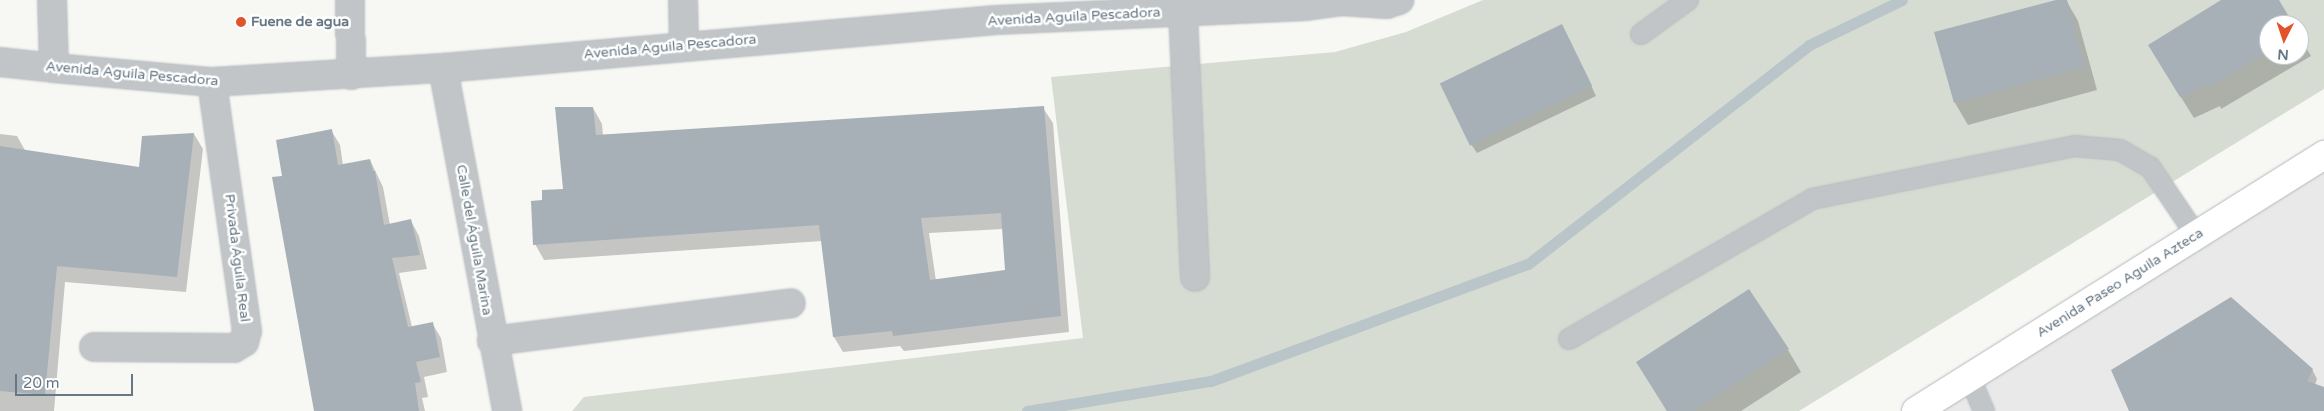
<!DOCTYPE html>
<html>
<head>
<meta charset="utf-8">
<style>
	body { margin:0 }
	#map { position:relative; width:2324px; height:411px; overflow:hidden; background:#f7f7f4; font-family:"Varela Round",sans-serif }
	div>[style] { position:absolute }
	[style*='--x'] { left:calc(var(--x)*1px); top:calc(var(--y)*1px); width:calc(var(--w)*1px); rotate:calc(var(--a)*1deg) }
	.built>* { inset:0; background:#e8e9e8 }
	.green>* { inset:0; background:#d7dcd3 }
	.shadow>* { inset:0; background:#0003 }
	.stream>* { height:11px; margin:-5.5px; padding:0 5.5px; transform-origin:5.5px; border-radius:5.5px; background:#b9c5c9 }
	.building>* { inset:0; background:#a7b0b6; transform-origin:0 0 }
	.roads { filter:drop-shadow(0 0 1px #b3b9bd) drop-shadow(0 0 1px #b3b9bd) }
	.service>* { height:20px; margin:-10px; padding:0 10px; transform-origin:10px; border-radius:10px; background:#c1c5c8 }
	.minor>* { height:28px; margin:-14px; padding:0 14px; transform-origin:14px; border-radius:14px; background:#c1c5c8 }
	.tertiary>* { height:28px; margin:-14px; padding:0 14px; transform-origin:14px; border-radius:14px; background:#c1c5c8 }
	.secondary>* { height:28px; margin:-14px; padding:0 14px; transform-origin:14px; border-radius:14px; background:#fff }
	.dots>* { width:14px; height:14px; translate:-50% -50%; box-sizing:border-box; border:2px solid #fff; border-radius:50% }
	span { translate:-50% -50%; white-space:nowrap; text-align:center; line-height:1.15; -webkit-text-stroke:5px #fff; paint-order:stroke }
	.street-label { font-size:14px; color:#677885 }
	.poi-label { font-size:14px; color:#677885; font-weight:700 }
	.left { translate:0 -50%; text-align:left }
	.north { position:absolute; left:2259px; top:15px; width:50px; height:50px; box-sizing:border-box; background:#fff; border:1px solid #c2c9ce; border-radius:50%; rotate:184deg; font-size:14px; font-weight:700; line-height:20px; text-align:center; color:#677885 }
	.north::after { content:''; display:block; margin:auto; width:18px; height:22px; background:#e0532b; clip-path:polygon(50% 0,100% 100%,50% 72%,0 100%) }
	.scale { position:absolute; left:15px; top:374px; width:118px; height:22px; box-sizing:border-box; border:2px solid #677885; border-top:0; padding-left:6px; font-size:15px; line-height:18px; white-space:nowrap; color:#677885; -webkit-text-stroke:4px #fff; paint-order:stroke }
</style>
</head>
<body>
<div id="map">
	<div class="built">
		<div style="clip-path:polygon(2324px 157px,2324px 411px,1932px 411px)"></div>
	</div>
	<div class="green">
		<div style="clip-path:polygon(evenodd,1483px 0,2324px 0,2324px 89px,1799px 411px,572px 411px,584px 397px,1083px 338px,1051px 77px,1335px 52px,1406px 32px,1483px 0,2269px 25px,2299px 25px,2299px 55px,2269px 55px,2269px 25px)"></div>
	</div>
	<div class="shadow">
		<div style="clip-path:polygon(2060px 0,2066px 0,2078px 21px,2097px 90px,1968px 125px,1955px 103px)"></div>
		<div style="clip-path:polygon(2223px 0,2277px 0,2292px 25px,2269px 25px,2269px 55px,2299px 55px,2299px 36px,2311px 56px,2221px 109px,2220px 106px,2194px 118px,2162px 67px)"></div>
		<div style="clip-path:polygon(1567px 35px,1596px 96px,1477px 153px,1471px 144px)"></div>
		<div style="clip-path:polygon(evenodd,593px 108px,602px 124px,603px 135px,1043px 108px,1053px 123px,1069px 332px,904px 351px,900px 346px,843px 352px,834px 337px,822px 241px,544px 260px,535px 244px,543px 201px,564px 191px,593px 108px,1003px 229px,1006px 271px,936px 281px,929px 233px,1003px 229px)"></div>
		<div style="clip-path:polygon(331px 130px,340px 145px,343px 165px,370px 160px,383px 187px,390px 225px,411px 221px,419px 236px,427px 269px,399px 273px,412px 327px,432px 323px,441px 338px,447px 372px,424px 377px,428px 397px,422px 398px,425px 411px,317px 411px,284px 177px)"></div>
		<div style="clip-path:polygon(0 134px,17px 136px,26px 152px,141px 169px,194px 134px,203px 149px,186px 292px,65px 282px,54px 411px,0 411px)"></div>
		<div style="clip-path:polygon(1788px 350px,1801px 372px,1741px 411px,1667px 411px,1637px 362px)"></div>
		<div style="clip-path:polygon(2312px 369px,2317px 379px,2315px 385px,2324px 389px,2324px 411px,2131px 411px)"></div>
	</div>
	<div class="stream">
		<div style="--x:1027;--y:411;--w:186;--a:-9.3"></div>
		<div style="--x:1211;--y:381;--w:338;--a:-20.3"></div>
		<div style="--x:1528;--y:264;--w:356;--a:-37.9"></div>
		<div style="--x:1809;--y:45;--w:103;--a:-25.8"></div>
	</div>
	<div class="building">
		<div style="clip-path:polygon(2056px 0,2067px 0,2085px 67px,1954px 103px,1934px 32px)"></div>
		<div style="clip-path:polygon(2221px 0,2279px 0,2294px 25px,2269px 25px,2269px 52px,2208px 88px,2206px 85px,2180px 97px,2148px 45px)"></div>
		<div style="left:1562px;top:24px;width:69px;height:136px;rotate:64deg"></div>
		<div style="clip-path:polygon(evenodd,1044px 106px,1061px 316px,893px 336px,892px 331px,833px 337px,819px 225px,533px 245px,531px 201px,542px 200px,542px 190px,563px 189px,555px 107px,593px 107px,596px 135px,1044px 106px,1001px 213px,1005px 270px,930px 280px,921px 218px,1001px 213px)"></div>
		<div style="clip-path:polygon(332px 129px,338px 165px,370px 159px,373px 171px,375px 171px,384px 225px,411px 219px,420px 255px,392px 258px,408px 327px,433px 322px,440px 357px,416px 362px,421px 382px,415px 383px,419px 411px,314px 411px,272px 177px,282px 176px,276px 140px)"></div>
		<div style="clip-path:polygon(194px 133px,177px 277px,57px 266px,45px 395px,0 391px,0 146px,139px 167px,142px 136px)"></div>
		<div style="clip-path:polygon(1749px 289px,1789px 349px,1694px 411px,1667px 411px,1636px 362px)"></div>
		<div style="clip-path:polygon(2231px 297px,2313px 369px,2307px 381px,2324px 387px,2324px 411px,2129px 411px,2111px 370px)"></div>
	</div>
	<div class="roads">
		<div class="service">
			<div style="--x:1641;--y:34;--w:58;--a:-35.9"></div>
			<div style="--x:1569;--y:339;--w:280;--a:-29.9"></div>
			<div style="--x:1812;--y:199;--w:268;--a:-11.4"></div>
			<div style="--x:2075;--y:146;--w:45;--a:5.1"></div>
			<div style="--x:2120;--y:150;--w:34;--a:30"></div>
			<div style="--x:2150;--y:167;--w:82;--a:55.9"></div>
			<div style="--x:1970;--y:378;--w:36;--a:67"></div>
		</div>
		<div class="minor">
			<div style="--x:350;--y:0;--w:75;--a:89.2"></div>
			<div style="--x:683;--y:0;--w:45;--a:88.7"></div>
			<div style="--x:1183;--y:12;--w:265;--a:87.4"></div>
			<div style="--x:0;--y:62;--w:54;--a:6.3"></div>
			<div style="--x:443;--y:68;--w:555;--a:-4.96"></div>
			<div style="--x:996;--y:20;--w:310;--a:-2.6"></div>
			<div style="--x:1306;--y:6;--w:34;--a:-8"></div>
			<div style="--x:1340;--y:1;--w:47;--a:3.7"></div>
			<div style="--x:1387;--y:4;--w:13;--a:-18"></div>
			<div style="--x:492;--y:341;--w:301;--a:-7.2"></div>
			<div style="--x:94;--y:347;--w:140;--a:0.4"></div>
			<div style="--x:234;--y:348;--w:12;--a:-31"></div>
			<div style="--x:244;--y:342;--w:11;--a:-75"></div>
			<div style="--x:247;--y:331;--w:251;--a:-98"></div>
		</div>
		<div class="tertiary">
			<div style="--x:52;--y:0;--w:68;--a:88.3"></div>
			<div style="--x:54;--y:68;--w:159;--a:5.1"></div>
			<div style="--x:212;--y:82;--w:231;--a:-3.5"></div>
			<div style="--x:443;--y:68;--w:349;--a:79.4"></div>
		</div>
		<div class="secondary">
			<div style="--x:1916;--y:411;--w:482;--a:-32.1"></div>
		</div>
	</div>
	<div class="dots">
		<div style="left:241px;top:22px;background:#e0532b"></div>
	</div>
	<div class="street-label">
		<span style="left:1074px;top:17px;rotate:-3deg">Avenida Aguila Pescadora</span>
		<span style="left:670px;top:47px;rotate:-5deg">Avenida Aguila Pescadora</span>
		<span style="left:132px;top:74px;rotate:5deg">Avenida Aguila Pescadora</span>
		<span style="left:474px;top:240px;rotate:80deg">Calle del Águila Marina</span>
		<span style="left:237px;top:258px;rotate:83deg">Privada Águila Real</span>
		<span style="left:2120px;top:283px;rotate:-32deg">Avenida Paseo Aguila Azteca</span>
	</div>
	<div class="poi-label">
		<span class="left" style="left:251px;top:22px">Fuene de agua</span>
	</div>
	<div class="north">N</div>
	<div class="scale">20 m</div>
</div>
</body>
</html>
